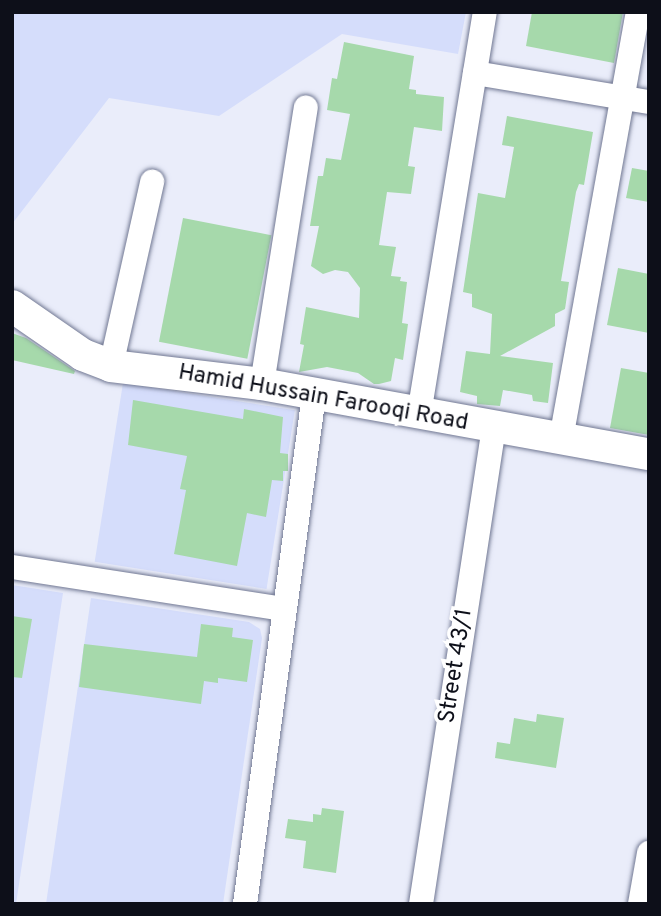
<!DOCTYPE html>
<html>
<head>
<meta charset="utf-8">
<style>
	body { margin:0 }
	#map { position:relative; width:661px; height:916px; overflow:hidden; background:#eaedfa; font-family:Overpass,sans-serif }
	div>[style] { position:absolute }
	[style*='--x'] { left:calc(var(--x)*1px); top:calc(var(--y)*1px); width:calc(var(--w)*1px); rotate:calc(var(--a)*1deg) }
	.green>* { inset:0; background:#d5ddfb; transform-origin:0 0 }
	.building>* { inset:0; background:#a6d9ab; transform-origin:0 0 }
	.roads { filter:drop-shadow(0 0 2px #707792) drop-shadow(0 0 2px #707792) }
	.minor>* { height:24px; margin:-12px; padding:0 12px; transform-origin:12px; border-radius:12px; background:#fff }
	.tertiary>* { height:32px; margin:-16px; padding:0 16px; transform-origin:16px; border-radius:16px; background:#fff }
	span { translate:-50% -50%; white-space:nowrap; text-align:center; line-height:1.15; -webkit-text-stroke:7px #fff; paint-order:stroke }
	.street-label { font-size:23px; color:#0d0f19 }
	.frame { position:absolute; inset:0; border:14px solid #0d0f19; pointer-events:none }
</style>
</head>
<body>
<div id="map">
	<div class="green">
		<div style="clip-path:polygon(12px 12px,466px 12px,458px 54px,342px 34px,219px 116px,109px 98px,12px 224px)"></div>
		<div style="left:123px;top:383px;width:174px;height:181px;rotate:9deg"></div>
		<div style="clip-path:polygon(12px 585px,63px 593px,16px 904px,12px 904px)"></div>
		<div style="clip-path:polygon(91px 598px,249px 622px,260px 629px,262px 638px,223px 904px,46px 904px)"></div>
	</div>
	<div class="building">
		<div style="clip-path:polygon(532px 12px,623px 12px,614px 63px,526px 46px)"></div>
		<div style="clip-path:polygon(344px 42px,414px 56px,409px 89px,416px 90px,416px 94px,444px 97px,442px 131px,414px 127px,408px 166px,415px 167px,411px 194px,387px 192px,379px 245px,396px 247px,391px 276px,401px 277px,400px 281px,407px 282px,402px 323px,408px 324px,403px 360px,395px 358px,391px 381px,379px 384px,374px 384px,358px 373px,327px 367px,299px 372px,304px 345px,300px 344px,306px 307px,359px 318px,360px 288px,348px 272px,335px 270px,323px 274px,311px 266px,319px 226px,310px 226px,318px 176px,323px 176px,326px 158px,341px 160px,350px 114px,327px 110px,332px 78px,337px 79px)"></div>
		<div style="clip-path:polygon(507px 116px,593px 132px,584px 185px,579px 184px,576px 192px,561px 281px,569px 282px,565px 309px,555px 314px,555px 326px,500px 356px,553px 363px,548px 403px,533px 401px,532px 395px,503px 390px,500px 406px,477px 404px,477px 396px,460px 392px,466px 351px,490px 354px,492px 314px,472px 307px,472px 294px,463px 292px,478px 193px,505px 198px,514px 147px,502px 145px)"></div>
		<div style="clip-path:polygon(632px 168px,649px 171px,649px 202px,626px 198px)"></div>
		<div style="left:183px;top:218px;width:90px;height:126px;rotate:11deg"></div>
		<div style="clip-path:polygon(618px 268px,649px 274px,649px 333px,607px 325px)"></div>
		<div style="clip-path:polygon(12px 333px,26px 338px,75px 371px,74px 374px,12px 360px)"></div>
		<div style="clip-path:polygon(621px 368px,649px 373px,649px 435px,610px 428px)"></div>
		<div style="clip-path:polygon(133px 400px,243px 419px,244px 409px,283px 417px,280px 453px,288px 454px,288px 471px,283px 471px,283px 481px,272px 480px,266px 517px,247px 513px,237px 566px,174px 554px,186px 490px,180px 489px,187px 456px,128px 445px)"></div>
		<div style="clip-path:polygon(12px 616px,32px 619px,22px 678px,12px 677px)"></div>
		<div style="clip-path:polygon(201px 624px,233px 628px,232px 637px,253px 640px,247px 682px,218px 678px,218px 683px,204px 681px,201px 704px,79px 687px,84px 644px,197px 657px)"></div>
		<div style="clip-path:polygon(537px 714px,564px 718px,556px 768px,495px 758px,497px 742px,510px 744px,514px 718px,536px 722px)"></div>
		<div style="clip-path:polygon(322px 808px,344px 811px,336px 873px,303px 868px,306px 841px,285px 838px,288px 819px,313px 822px,313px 814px,321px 815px)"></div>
	</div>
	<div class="roads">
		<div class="minor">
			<div style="--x:475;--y:73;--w:176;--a:9.5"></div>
			<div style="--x:111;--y:366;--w:189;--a:-77.4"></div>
			<div style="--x:262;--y:384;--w:280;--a:-81"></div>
			<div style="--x:419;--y:414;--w:407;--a:-80.7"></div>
			<div style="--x:561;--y:439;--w:434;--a:-79.8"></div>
			<div style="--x:12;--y:567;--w:275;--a:8.8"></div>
			<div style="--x:245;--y:904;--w:514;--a:-82.28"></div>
			<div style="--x:421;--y:904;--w:482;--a:-81.3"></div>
			<div style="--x:640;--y:904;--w:52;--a:-80"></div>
		</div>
		<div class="tertiary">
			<div style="--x:12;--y:306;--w:86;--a:34.6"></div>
			<div style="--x:83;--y:355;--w:30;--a:21"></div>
			<div style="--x:111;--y:366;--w:152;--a:6.8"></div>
			<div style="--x:262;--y:384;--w:393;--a:10.3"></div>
		</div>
	</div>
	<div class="street-label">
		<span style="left:323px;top:399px;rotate:10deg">Hamid Hussain Farooqi Road</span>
		<span style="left:457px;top:666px;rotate:-81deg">Street 43/1</span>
	</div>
	<div class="frame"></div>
</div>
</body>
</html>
